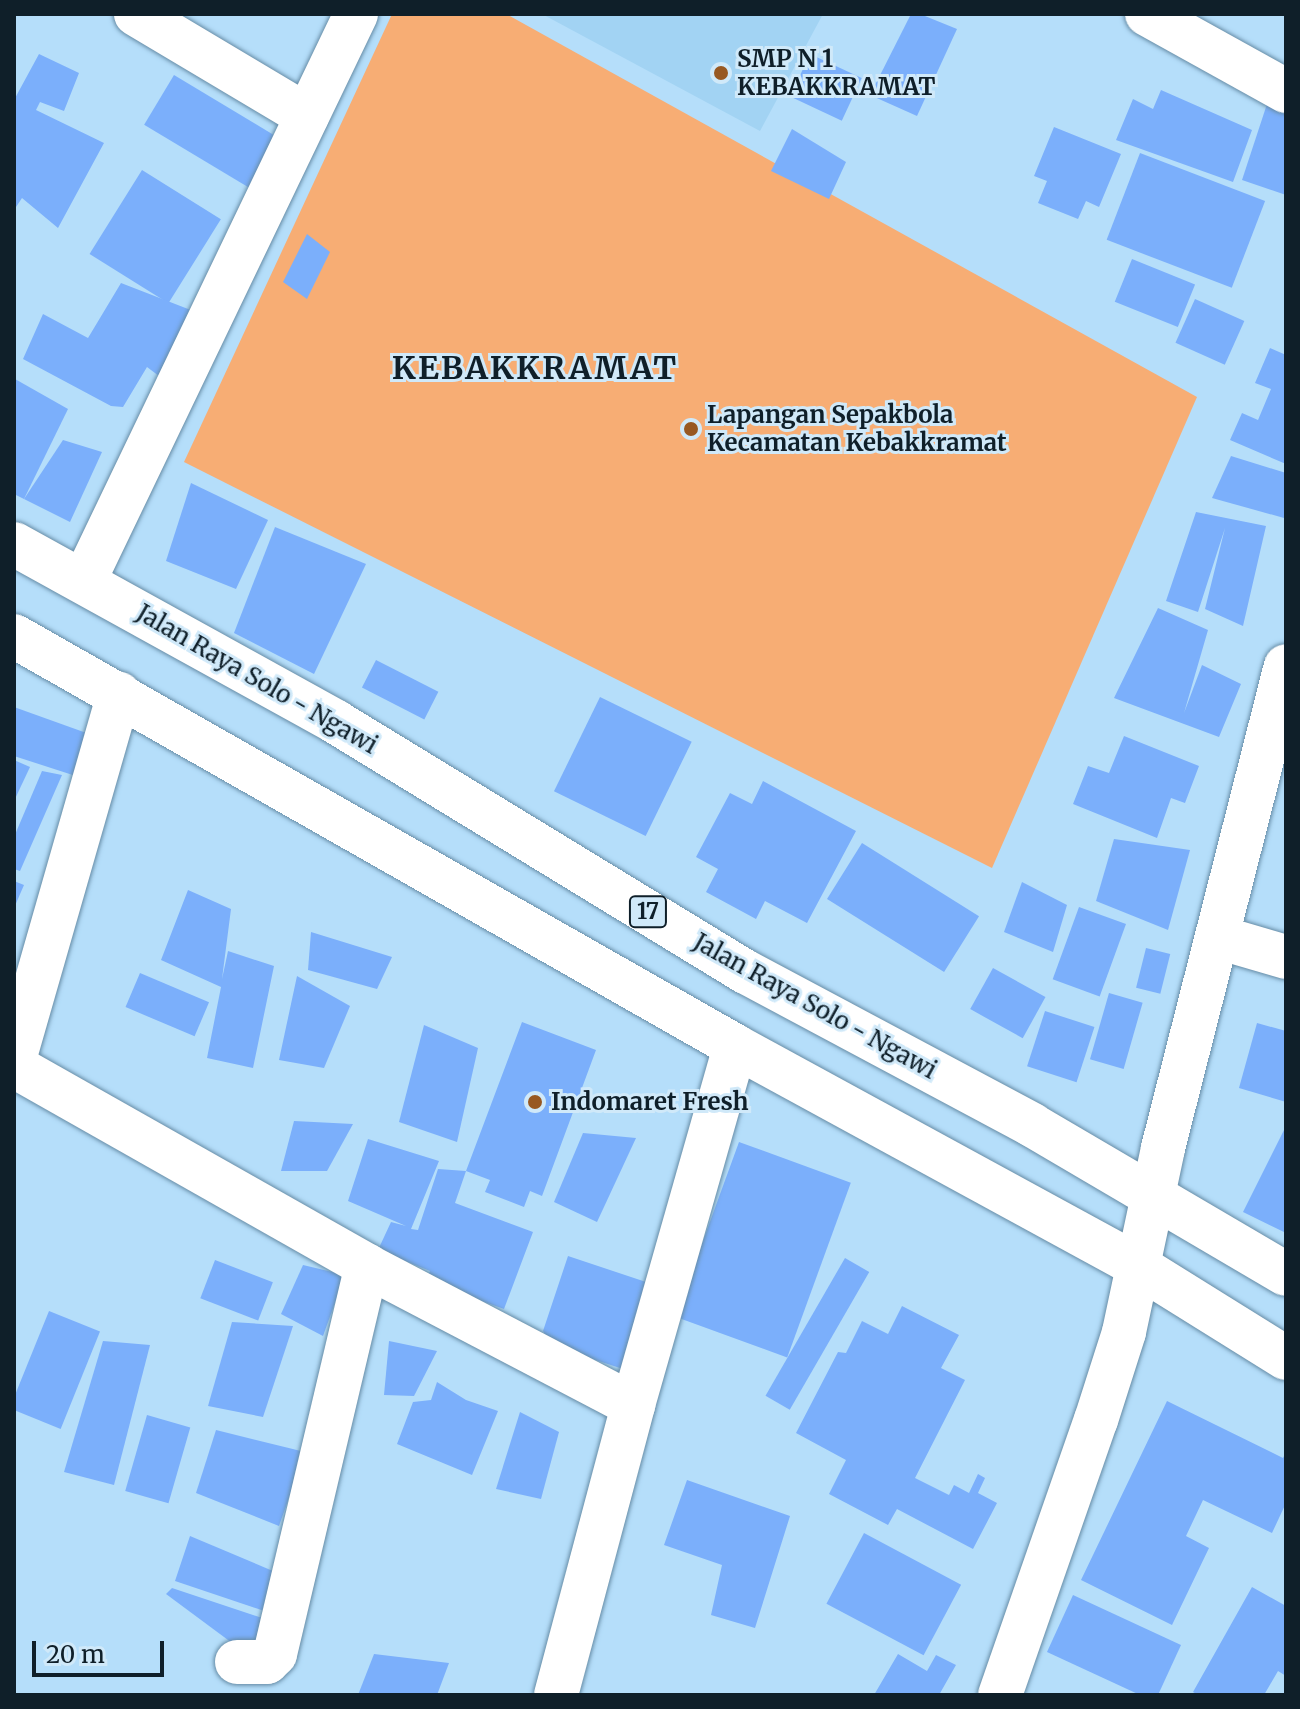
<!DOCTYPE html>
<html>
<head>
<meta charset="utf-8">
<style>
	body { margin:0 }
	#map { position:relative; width:1300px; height:1709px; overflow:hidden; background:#b5defa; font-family:Merriweather,serif }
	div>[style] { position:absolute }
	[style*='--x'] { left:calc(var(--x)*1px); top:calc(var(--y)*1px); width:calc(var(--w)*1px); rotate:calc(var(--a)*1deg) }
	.built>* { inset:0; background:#a2d3f3 }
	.green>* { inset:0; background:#f7ad74 }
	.building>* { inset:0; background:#7baffb; transform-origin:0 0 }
	.roads { filter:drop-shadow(0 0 2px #668ca6) drop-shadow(0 0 2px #668ca6) }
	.minor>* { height:44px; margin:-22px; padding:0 22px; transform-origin:22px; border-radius:22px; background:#fff }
	.tertiary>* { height:44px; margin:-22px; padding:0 22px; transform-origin:22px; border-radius:22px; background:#fff }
	.secondary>* { height:44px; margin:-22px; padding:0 22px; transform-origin:22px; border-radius:22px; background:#fff }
	.trunk>* { height:44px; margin:-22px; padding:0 22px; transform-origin:22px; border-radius:22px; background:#fff }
	.dots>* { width:22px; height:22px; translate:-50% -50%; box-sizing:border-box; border:4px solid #d0e9f9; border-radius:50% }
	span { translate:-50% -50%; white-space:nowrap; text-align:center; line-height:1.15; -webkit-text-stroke:6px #d0e9f9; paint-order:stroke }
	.shield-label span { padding:2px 6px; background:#d0e9f9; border:2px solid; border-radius:6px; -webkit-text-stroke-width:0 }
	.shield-label { font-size:22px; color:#0f1f29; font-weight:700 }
	.poi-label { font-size:24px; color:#0f1f29; font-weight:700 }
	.left { translate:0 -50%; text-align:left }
	.street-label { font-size:24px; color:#0f1f29 }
	.district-label { font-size:32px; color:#0f1f29; font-weight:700; letter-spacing:2px }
	.frame { position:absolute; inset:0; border:16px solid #0f1f29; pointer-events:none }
	.scale { position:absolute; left:32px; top:1641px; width:132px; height:36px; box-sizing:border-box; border:4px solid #0f1f29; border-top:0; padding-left:10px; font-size:24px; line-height:28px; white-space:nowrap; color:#0f1f29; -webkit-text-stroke:6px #d0e9f9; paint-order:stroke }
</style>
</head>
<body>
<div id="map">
	<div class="built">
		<div style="clip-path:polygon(542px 14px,823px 14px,760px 131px)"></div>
	</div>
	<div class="green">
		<div style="clip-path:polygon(392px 14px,506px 14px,1197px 397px,992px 868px,184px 462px)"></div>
	</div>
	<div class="building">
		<div style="clip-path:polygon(911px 14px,920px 14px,957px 29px,917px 116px,870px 95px)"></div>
		<div style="clip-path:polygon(39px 54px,79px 73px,64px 111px,40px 102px,36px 110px,104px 143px,58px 228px,22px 198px,14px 210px,14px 100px)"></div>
		<div style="left:810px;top:54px;width:57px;height:47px;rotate:25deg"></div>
		<div style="left:174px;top:75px;width:125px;height:58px;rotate:31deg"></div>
		<div style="clip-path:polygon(1161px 90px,1252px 130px,1233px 182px,1116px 140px,1133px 99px,1153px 109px)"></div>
		<div style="clip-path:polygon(1267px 104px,1286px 111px,1286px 195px,1242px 180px)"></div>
		<div style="clip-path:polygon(1054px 127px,1121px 154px,1099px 207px,1086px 201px,1078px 219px,1038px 203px,1047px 181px,1034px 176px)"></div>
		<div style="clip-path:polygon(792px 129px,846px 162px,829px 199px,771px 171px)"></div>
		<div style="left:1140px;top:153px;width:134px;height:93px;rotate:21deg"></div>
		<div style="left:142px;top:170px;width:93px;height:99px;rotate:32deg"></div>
		<div style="clip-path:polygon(307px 234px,330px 252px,307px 299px,283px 282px)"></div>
		<div style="left:1132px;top:259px;width:68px;height:46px;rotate:22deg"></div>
		<div style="clip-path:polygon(121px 283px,201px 314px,167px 382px,147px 367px,123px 407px,111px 406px,23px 359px,43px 314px,88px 338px)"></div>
		<div style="left:1195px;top:299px;width:54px;height:48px;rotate:24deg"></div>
		<div style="clip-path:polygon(1270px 348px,1286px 355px,1286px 464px,1230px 440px,1242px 413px,1258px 420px,1271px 389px,1255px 383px)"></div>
		<div style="clip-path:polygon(15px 379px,68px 409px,24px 499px,14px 494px)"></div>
		<div style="clip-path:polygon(63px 440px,102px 452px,70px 522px,24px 499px)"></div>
		<div style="clip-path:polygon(1231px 456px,1286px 473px,1284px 518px,1212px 498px)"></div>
		<div style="clip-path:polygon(191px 483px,268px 520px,236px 589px,166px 561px)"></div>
		<div style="clip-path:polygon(1196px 512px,1266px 526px,1243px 626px,1205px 609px,1225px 528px,1198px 612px,1166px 601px)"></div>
		<div style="clip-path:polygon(275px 527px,366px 564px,314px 674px,234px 633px)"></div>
		<div style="clip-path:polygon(1158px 608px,1208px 630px,1184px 713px,1202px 665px,1241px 684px,1219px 737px,1114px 698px)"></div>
		<div style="left:376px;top:660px;width:70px;height:31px;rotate:27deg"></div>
		<div style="left:600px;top:697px;width:102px;height:105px;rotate:26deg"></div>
		<div style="clip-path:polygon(14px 707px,92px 735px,82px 778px,14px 756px)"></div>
		<div style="clip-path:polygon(1124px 736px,1199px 766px,1185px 803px,1171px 798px,1157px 838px,1073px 804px,1088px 766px,1109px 773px)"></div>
		<div style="clip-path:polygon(14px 760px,30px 767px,14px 801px)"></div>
		<div style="clip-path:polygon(42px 771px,62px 775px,20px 871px,14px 869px,14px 837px)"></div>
		<div style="clip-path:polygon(763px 781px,856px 831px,807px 923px,765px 901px,756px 919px,706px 892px,718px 869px,696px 857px,730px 793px,752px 804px)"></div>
		<div style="clip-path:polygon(1114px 839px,1190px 850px,1168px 930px,1096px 901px)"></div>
		<div style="left:862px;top:843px;width:138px;height:66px;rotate:32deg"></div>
		<div style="clip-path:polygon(14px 881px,24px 885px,14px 908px)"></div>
		<div style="clip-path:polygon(1022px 882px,1067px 905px,1053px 952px,1004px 932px)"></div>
		<div style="clip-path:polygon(188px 890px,231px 909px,222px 979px,228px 951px,274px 966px,253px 1068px,207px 1058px,221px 987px,161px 960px)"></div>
		<div style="left:1079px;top:907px;width:50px;height:77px;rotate:20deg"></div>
		<div style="clip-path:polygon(311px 932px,392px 957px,377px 989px,308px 970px)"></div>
		<div style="left:1146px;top:948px;width:25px;height:41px;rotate:14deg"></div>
		<div style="left:993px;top:968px;width:60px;height:47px;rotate:29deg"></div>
		<div style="left:140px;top:973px;width:75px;height:37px;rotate:23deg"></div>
		<div style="clip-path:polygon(297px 976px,350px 1006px,324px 1068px,279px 1060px)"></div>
		<div style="left:1109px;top:993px;width:35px;height:69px;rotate:16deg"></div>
		<div style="left:1045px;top:1011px;width:52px;height:58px;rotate:18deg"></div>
		<div style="clip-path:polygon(522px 1022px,596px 1050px,542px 1196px,530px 1191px,524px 1207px,485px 1192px,490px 1180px,466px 1171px)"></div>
		<div style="clip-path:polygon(1257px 1023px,1286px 1031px,1286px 1102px,1239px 1088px)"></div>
		<div style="clip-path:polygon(424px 1025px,478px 1048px,457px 1142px,399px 1122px)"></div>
		<div style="clip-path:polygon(294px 1121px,353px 1124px,327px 1171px,281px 1171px)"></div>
		<div style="clip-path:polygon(1286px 1126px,1286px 1233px,1243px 1212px)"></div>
		<div style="clip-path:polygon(583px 1133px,636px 1138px,597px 1222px,554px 1202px)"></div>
		<div style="clip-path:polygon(368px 1139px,439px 1161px,411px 1229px,418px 1230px,438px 1169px,466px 1171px,455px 1203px,533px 1232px,504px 1309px,426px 1281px,430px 1271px,378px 1250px,391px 1222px,406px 1226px,348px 1201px)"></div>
		<div style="left:739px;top:1142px;width:119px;height:186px;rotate:20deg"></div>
		<div style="clip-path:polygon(568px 1256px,655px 1285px,626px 1370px,553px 1346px,543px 1331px)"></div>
		<div style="left:845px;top:1258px;width:28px;height:159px;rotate:30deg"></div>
		<div style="left:215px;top:1260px;width:62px;height:41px;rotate:21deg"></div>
		<div style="clip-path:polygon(303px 1265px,345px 1275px,323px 1336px,281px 1314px)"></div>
		<div style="clip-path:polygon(902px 1306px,959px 1335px,941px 1368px,965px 1380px,915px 1478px,949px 1495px,954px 1485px,969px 1493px,978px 1474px,985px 1478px,978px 1493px,997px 1503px,973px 1549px,897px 1509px,888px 1525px,829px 1494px,846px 1460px,796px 1433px,838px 1352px,846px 1353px,862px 1321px,888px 1334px)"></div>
		<div style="left:49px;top:1311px;width:55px;height:105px;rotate:22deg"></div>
		<div style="clip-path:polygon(232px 1322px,293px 1326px,263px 1417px,208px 1406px)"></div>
		<div style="clip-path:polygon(103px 1341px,150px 1345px,114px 1485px,64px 1472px)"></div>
		<div style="clip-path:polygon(389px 1341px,437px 1351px,414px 1396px,384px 1395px)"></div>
		<div style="clip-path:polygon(437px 1382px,466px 1400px,498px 1411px,472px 1475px,397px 1444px,413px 1402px,431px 1400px)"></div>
		<div style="clip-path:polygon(1167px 1401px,1283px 1458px,1286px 1452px,1286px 1503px,1272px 1533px,1203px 1500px,1186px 1536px,1209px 1548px,1172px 1625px,1081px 1580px)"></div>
		<div style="clip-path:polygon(520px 1412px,559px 1432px,541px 1499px,496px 1489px)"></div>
		<div style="left:147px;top:1415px;width:45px;height:79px;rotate:16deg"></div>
		<div style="clip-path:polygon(216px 1430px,305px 1452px,279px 1526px,196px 1493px)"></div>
		<div style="clip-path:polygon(687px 1480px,790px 1516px,755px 1628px,711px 1615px,722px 1565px,664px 1545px)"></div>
		<div style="left:864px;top:1533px;width:110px;height:80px;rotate:28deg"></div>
		<div style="clip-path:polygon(190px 1536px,280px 1574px,270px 1613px,175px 1581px)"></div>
		<div style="clip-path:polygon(1252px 1587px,1286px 1606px,1286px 1676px,1278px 1671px,1264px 1695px,1198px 1695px,1193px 1692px)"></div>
		<div style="clip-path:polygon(172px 1588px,271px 1621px,255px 1660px,166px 1594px)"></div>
		<div style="clip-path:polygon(1073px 1595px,1181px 1645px,1158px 1695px,1140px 1695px,1047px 1652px)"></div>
		<div style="clip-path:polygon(374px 1654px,449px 1663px,437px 1695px,358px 1695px)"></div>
		<div style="clip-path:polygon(898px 1654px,927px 1671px,936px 1655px,956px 1665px,939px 1695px,874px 1695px)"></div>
	</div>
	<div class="roads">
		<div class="minor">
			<div style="--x:136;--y:14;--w:199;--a:30.8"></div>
			<div style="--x:1147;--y:14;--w:159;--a:29"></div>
			<div style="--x:84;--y:581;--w:629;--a:-64.37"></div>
			<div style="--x:1218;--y:937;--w:71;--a:16.4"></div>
			<div style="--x:14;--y:1060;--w:381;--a:-74"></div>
			<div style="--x:14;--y:1066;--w:406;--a:29.5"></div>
			<div style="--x:367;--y:1266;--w:300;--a:27.6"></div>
			<div style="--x:633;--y:1405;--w:373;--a:-74.1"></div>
			<div style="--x:237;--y:1662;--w:30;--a:0"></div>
			<div style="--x:267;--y:1662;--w:11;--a:-45"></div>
			<div style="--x:275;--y:1654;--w:399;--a:-76.7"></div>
			<div style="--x:556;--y:1695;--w:300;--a:-75.1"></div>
		</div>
		<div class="tertiary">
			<div style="--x:1000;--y:1695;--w:291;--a:-70.8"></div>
			<div style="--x:1096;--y:1420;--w:92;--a:-72.3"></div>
			<div style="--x:1124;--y:1332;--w:67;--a:-78"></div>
		</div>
		<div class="secondary">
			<div style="--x:1138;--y:1266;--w:121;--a:-78"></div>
			<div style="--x:1163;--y:1148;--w:497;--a:-75.7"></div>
		</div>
		<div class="trunk">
			<div style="--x:14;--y:544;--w:368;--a:28.9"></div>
			<div style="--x:336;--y:722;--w:480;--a:31.4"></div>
			<div style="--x:746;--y:972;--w:324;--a:28.1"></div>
			<div style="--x:1032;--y:1125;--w:294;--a:30.4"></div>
			<div style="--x:14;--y:636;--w:829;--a:29.62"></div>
			<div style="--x:735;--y:1046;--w:459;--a:28.6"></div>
			<div style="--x:1138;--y:1266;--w:174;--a:31.9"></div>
		</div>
	</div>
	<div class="dots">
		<div style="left:721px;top:73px;background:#985821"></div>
		<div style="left:691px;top:429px;background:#985821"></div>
		<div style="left:535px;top:1102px;background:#985821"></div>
	</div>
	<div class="shield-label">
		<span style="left:648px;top:912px">17</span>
	</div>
	<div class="poi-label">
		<span class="left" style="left:737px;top:73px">SMP N 1<br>KEBAKKRAMAT</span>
		<span class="left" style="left:707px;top:429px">Lapangan Sepakbola<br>Kecamatan Kebakkramat</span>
		<span class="left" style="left:551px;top:1102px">Indomaret Fresh</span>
	</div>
	<div class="street-label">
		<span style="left:257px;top:679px;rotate:30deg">Jalan Raya Solo - Ngawi</span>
		<span style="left:815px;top:1006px;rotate:29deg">Jalan Raya Solo - Ngawi</span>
	</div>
	<div class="district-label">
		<span style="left:535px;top:368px">KEBAKKRAMAT</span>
	</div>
	<div class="frame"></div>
	<div class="scale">20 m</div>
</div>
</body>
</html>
